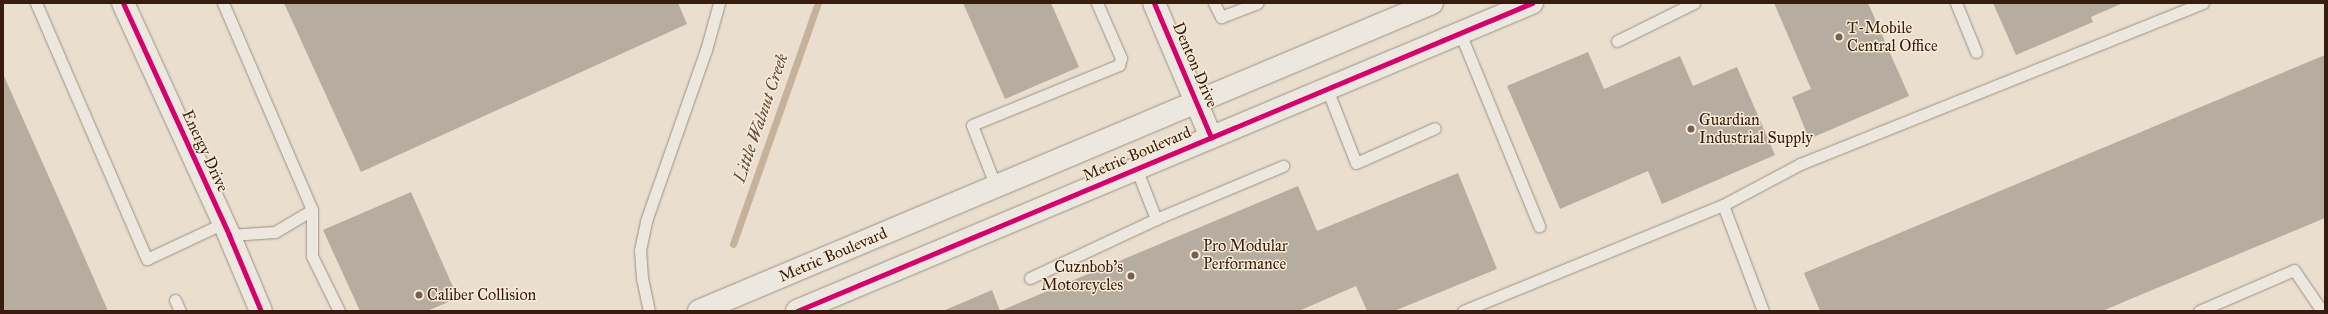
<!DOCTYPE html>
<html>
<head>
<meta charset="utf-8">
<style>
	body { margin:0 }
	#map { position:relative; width:2328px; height:314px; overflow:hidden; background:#eadfce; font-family:"IM FELL Great Primer",serif }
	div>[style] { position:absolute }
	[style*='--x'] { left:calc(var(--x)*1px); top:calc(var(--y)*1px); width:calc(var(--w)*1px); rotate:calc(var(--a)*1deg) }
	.stream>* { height:7px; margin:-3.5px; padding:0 3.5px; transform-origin:3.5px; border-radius:3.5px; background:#c5b29b }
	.building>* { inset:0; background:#b6aca0 }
	.roads { filter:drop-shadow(0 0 1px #9a9085) drop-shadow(0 0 1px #9a9085) }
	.lane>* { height:11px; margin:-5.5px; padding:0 5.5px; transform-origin:5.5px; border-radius:5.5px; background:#ede8df }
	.street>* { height:22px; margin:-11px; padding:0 11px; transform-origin:11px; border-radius:11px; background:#ede8df }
	.secondary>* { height:22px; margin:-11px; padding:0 11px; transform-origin:11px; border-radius:11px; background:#ede8df }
	.cycleway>* { height:5px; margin:-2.5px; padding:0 2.5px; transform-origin:2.5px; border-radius:2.5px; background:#d6006c }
	.dots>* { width:11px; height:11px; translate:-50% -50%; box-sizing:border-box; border:2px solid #f8ecd8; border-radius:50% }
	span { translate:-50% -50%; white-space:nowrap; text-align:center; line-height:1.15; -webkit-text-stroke:3px #f8ecd8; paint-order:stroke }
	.poi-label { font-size:16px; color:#381c0e }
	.left { translate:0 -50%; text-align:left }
	.right { translate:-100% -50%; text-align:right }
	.street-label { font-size:16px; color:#381c0e }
	.water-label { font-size:17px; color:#644a38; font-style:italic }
	.frame { position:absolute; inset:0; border:4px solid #381c0e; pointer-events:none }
</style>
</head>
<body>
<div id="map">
	<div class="stream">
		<div style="--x:733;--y:244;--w:256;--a:-70.6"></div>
	</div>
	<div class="building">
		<div style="clip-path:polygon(284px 3px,678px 3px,687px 24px,361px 172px)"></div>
		<div style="clip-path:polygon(963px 3px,1051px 3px,1079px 67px,1005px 99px)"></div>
		<div style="clip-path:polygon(1774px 3px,1868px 3px,1909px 96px,1809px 139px,1792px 97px,1811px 89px)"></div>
		<div style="clip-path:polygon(1993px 3px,2123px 3px,2091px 17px,2093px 22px,2016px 55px)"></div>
		<div style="clip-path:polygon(1588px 52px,1604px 89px,1680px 56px,1693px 86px,1737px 67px,1775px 155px,1662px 204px,1648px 171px,1560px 209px,1507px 86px)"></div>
		<div style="clip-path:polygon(2325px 55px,2325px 218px,2102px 311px,1820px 311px,1804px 273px)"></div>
		<div style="clip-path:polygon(3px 74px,69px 222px,108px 311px,3px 311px)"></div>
		<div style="clip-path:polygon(1458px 173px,1497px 269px,1394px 311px,1367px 311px,1356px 286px,1299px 311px,943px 311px,992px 290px,1000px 311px,1298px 186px,1317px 231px)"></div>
		<div style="clip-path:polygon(411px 192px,458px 298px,427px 311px,360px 311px,323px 230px)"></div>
	</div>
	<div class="roads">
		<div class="lane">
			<div style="--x:36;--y:3;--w:279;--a:66.6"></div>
			<div style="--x:147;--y:259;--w:85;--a:-25.1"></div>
			<div style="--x:223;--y:3;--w:225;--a:66.7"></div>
			<div style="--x:312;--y:210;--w:46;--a:90"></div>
			<div style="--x:312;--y:256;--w:61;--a:63.9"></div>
			<div style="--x:1214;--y:3;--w:16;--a:63"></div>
			<div style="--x:1221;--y:17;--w:39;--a:-21"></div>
			<div style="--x:1956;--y:3;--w:53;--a:67.8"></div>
			<div style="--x:1460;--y:33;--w:209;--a:67.7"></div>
			<div style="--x:1617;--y:41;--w:86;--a:-26.3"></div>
			<div style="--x:1327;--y:89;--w:79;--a:68.6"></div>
			<div style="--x:1356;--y:163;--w:86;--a:-23.9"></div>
			<div style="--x:1136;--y:168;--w:55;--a:68.6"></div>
			<div style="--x:1156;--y:219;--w:138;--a:-22.7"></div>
			<div style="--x:996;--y:187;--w:66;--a:-111.2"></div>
			<div style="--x:972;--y:125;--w:159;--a:-22.2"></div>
			<div style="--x:1119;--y:65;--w:7;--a:-74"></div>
			<div style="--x:1121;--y:58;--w:60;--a:-113.6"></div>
			<div style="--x:1723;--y:205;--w:113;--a:69.3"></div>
			<div style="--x:229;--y:235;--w:46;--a:-3.7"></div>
			<div style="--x:275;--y:232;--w:43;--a:-30.7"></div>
			<div style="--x:1030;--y:278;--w:139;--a:-25.1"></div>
			<div style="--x:175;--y:300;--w:12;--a:66"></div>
			<div style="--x:649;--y:311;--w:34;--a:-102"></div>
			<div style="--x:642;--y:278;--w:28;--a:-94"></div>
			<div style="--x:640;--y:250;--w:30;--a:-78"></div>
			<div style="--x:646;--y:221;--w:181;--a:-70.7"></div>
			<div style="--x:706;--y:50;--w:49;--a:-74.5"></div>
			<div style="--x:1463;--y:311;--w:281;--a:-22.2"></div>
			<div style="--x:1723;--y:205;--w:87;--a:-28"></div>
			<div style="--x:1800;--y:164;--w:434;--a:-21.8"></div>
			<div style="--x:2199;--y:311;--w:103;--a:-23.3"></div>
			<div style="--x:2294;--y:270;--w:50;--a:55.7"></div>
		</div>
		<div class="street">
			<div style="--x:123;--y:3;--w:255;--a:65.4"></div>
			<div style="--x:229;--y:235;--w:82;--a:67.2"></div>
			<div style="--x:1154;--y:3;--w:146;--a:67"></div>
		</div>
		<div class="secondary">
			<div style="--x:699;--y:311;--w:795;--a:-22.79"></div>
			<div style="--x:797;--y:311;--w:797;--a:-22.74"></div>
		</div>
	</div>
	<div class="cycleway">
		<div style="--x:123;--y:3;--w:255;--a:65.4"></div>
		<div style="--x:229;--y:235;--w:82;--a:67.2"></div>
		<div style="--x:1154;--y:3;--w:146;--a:67"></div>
		<div style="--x:797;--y:311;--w:797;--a:-22.74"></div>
	</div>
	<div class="dots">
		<div style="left:1839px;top:37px;background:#766051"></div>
		<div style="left:1691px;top:129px;background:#766051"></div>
		<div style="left:1195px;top:255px;background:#766051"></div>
		<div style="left:1131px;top:276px;background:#766051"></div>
		<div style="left:419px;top:295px;background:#766051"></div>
	</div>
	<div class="poi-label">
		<span class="left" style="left:1847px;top:37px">T-Mobile<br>Central Office</span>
		<span class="left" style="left:1699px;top:129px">Guardian<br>Industrial Supply</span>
		<span class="left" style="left:1203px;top:255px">Pro Modular<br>Performance</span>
		<span class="right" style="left:1123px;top:276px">Cuznbob's<br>Motorcycles</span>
		<span class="left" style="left:427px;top:295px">Caliber Collision</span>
	</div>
	<div class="street-label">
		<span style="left:1195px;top:65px;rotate:67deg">Denton Drive</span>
		<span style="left:205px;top:151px;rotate:65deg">Energy Drive</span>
		<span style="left:1137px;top:154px;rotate:-23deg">Metric Boulevard</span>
		<span style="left:833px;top:255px;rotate:-23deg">Metric Boulevard</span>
	</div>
	<div class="water-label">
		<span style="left:761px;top:118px;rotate:-71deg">Little Walnut Creek</span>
	</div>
	<div class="frame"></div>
</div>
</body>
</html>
